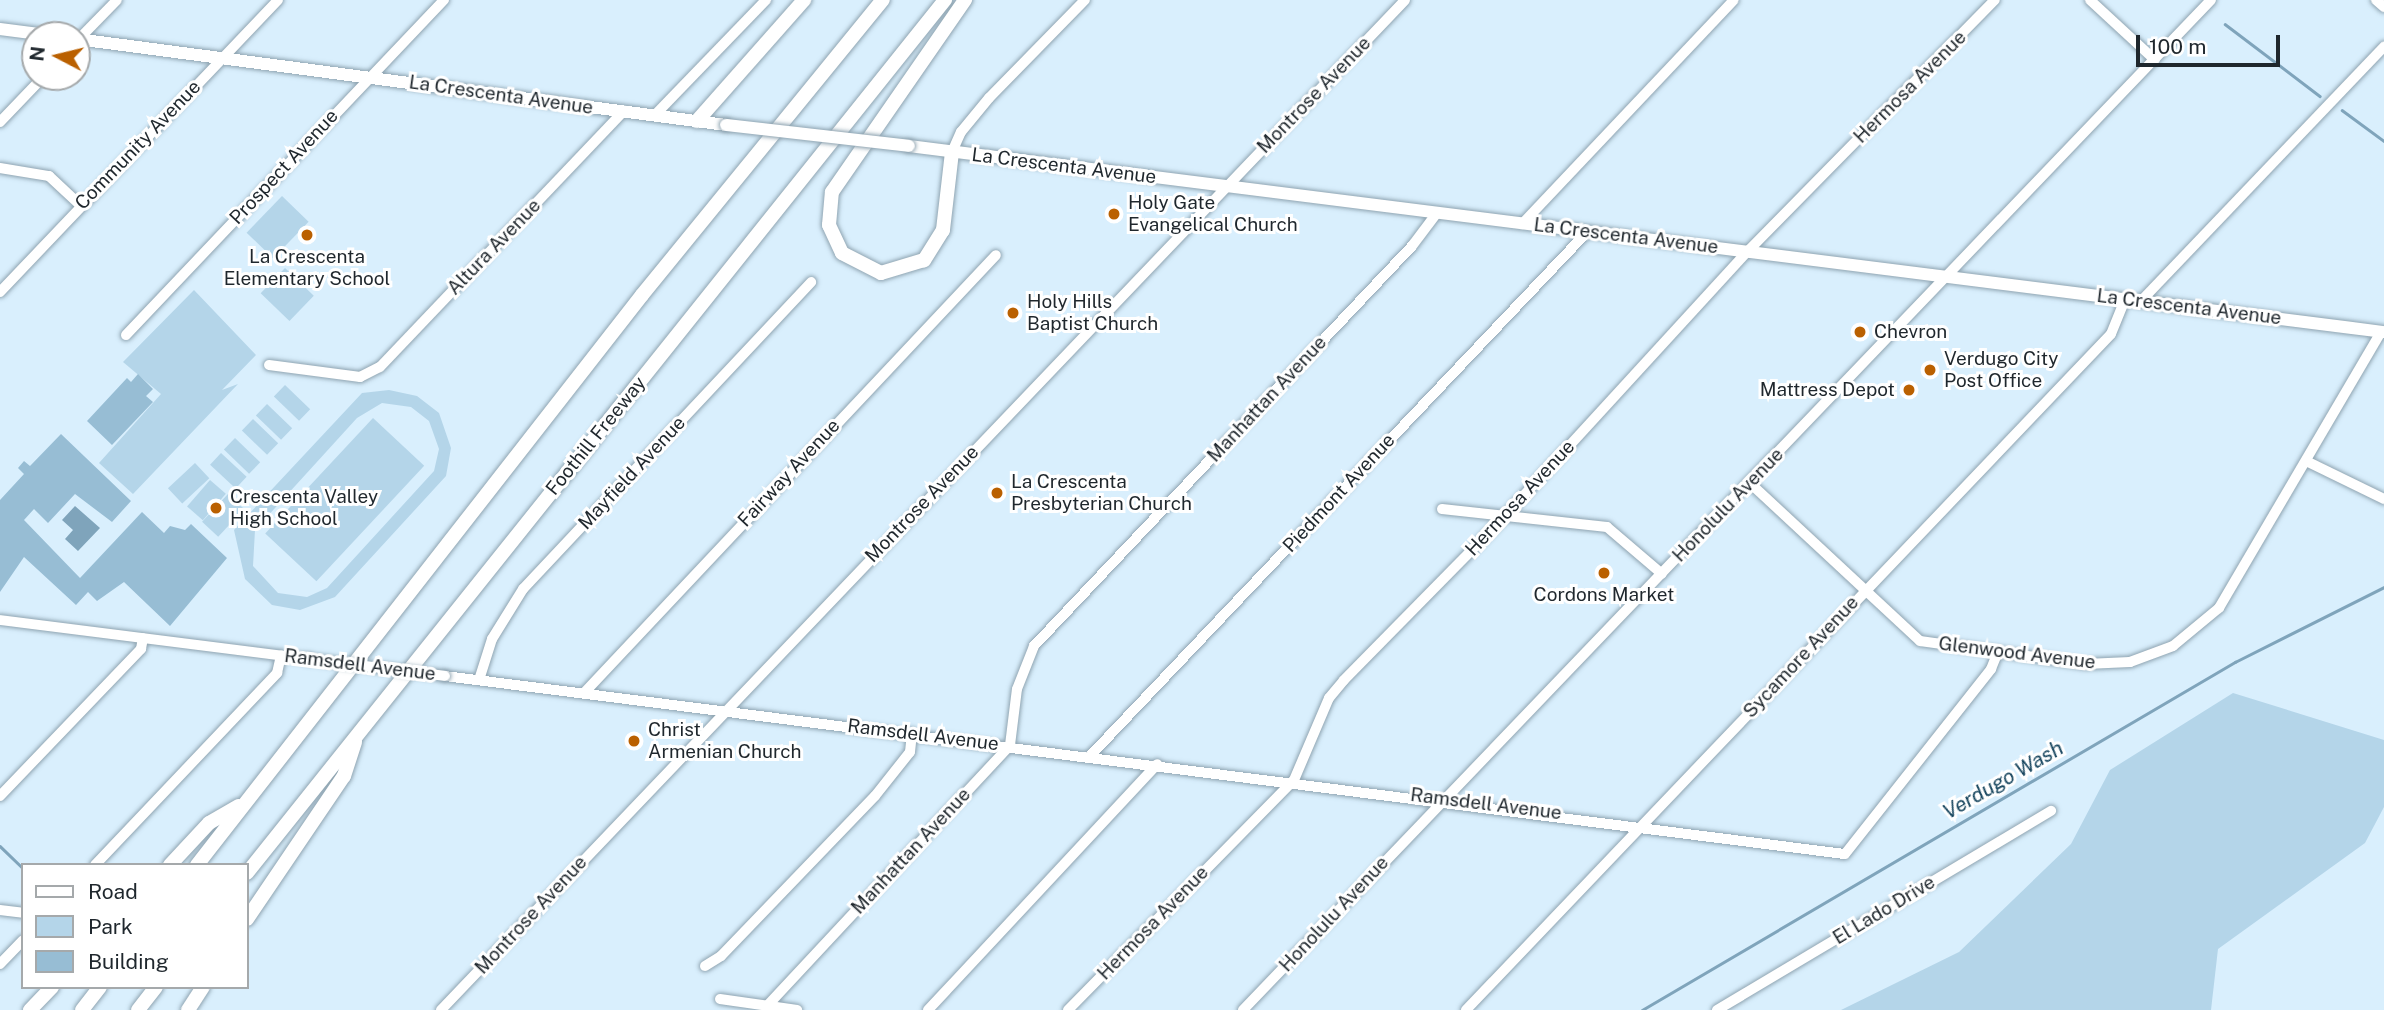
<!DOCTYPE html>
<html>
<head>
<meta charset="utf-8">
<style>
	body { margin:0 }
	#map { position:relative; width:2384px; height:1010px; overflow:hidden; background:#d9effd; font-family:"Public Sans",sans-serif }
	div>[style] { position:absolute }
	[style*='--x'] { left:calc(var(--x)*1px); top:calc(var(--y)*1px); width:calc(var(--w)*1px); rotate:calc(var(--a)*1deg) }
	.green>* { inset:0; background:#b4d5e9; transform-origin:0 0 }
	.water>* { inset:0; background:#7fa4bb }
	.stream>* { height:2.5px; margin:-1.25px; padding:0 1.25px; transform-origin:1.25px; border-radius:1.25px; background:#7fa4bb }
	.building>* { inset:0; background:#97bdd4 }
	.roads { filter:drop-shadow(0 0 2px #8fa4b1) drop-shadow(0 0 2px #8fa4b1) }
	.minor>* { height:10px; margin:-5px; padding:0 5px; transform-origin:5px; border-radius:5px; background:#fff }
	.major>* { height:12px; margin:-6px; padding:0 6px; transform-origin:6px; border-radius:6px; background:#fff }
	.highway>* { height:14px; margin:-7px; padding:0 7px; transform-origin:7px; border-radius:7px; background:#fff }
	.bridges { filter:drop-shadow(0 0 2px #8fa4b1) drop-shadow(0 0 2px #8fa4b1) }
	.minor-bridge>* { height:10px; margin:-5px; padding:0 5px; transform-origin:5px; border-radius:5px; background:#fff }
	.major-bridge>* { height:12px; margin:-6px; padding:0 6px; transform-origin:6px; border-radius:6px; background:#fff }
	.dots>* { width:19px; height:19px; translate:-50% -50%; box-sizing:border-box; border:4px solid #fff; border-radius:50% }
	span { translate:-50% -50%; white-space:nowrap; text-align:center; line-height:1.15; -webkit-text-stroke:6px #fff; paint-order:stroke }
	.street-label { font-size:19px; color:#1f272d }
	.poi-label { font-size:19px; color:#1f272d }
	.left { translate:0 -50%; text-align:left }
	.right { translate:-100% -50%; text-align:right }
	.water-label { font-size:21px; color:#15445d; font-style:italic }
	.legend { position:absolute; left:21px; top:863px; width:228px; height:126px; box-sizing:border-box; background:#fff; border:2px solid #a5a9ab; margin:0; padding:9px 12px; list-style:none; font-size:21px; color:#1f272d }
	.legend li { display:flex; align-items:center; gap:14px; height:35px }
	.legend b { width:35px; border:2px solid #a5a9ab }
	.north { position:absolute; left:21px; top:21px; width:70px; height:70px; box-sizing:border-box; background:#fff; border:2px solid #a5a9ab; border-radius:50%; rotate:277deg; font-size:19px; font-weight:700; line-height:28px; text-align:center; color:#1f272d }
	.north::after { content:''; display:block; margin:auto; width:24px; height:32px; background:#ba6000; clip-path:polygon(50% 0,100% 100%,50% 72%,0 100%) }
	.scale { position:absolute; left:2136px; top:35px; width:144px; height:32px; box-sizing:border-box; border:4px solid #1f272d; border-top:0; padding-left:9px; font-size:21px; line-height:24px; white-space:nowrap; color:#1f272d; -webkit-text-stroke:5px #fff; paint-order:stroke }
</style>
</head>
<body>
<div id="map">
	<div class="green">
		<div style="left:282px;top:196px;width:37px;height:51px;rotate:44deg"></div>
		<div style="left:285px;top:268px;width:40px;height:35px;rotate:44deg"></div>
		<div style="clip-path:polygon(194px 290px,256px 355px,222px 390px,238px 384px,133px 494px,99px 463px,161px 394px,123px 362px)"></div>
		<div style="left:285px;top:385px;width:35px;height:16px;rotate:44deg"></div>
		<div style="clip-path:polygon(evenodd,389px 390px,417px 396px,439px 413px,451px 448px,446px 476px,335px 597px,300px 610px,272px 605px,245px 579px,234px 530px,362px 393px,389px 390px,382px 403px,411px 407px,429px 421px,439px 449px,434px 471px,327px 588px,307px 597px,278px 593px,253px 566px,255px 530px,357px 418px,382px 403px)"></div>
		<div style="left:267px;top:404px;width:35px;height:16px;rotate:44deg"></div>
		<div style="left:373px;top:418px;width:70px;height:158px;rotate:43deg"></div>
		<div style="left:253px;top:419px;width:35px;height:16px;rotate:44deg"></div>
		<div style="left:235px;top:438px;width:35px;height:16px;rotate:44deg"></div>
		<div style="left:221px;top:453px;width:35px;height:16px;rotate:43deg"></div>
		<div style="left:195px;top:463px;width:21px;height:37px;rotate:47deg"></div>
		<div style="left:210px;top:480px;width:21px;height:35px;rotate:41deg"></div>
		<div style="left:228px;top:494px;width:22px;height:38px;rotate:43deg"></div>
		<div style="clip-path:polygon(2233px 693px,2384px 740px,2384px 807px,2365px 843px,2218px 949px,2211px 1010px,1841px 1010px,1959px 952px,2071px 844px,2110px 770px)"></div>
	</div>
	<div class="water">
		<div style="clip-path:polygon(75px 506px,100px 528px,78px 551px,65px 539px,73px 530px,62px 520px)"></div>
	</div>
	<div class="stream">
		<div style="--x:2225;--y:24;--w:119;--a:37.2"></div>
		<div style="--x:2342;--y:110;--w:52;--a:36.4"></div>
		<div style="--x:0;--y:846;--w:32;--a:44"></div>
		<div style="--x:1642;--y:1010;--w:688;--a:-30.41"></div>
		<div style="--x:2235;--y:662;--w:167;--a:-26.7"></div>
	</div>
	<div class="building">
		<div style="clip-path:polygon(138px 374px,153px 389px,146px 396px,153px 402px,112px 445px,87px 421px,127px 378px,131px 382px)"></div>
		<div style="clip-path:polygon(61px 434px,131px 501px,112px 522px,75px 494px,48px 523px,34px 509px,24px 520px,80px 578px,142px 512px,164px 533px,170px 526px,185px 530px,191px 524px,227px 558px,170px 626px,124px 582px,97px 601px,88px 592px,76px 605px,24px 557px,0 592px,0 500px,24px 474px,18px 468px,24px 461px,30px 466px)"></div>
	</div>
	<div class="roads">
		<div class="minor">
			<div style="--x:2090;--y:0;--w:88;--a:42.7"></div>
			<div style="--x:2376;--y:0;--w:11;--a:41"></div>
			<div style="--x:77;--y:41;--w:57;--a:-45.7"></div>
			<div style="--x:655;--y:115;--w:160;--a:-46"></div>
			<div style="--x:0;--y:122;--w:62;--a:-46.3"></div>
			<div style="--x:952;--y:152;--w:22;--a:-66"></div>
			<div style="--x:961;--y:132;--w:44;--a:-50.5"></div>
			<div style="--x:989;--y:98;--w:137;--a:-45.6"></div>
			<div style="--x:0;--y:168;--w:50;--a:9.3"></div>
			<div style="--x:49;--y:176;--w:42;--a:43.1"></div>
			<div style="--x:1522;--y:224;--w:308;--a:-46.6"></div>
			<div style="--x:0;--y:292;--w:403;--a:-46.4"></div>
			<div style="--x:2141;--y:301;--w:352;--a:-46.3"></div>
			<div style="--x:126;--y:335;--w:462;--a:-46.5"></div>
			<div style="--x:269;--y:365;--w:92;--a:7.5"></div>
			<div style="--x:360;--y:377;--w:22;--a:-27"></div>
			<div style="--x:380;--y:367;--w:354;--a:-46.4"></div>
			<div style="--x:2306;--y:461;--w:87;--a:26"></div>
			<div style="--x:1750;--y:483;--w:232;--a:42.9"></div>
			<div style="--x:1920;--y:641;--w:168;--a:7.9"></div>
			<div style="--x:2086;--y:664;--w:44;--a:-2.6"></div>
			<div style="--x:2130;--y:662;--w:46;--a:-20.4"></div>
			<div style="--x:2173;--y:646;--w:60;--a:-39.6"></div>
			<div style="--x:2219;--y:608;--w:320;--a:-59.6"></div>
			<div style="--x:1442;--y:509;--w:166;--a:6.2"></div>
			<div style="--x:1607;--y:527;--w:72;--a:40.5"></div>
			<div style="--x:0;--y:620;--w:311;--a:7.2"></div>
			<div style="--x:445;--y:676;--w:1411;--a:7.25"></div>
			<div style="--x:1845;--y:854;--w:236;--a:-51.7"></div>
			<div style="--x:1991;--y:669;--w:18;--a:-68"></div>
			<div style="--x:479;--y:680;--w:43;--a:-72.4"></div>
			<div style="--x:492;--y:639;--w:59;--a:-58.2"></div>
			<div style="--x:523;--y:589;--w:421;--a:-46.8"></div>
			<div style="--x:584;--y:693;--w:601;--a:-46.75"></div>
			<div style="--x:1091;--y:755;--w:722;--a:-46.51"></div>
			<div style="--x:0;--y:796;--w:204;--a:-46.2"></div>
			<div style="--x:141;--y:649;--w:11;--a:-80"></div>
			<div style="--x:95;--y:865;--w:265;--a:-46.5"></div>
			<div style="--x:277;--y:673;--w:18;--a:-77"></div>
			<div style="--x:0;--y:910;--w:23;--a:7"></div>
			<div style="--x:0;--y:964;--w:33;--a:-46"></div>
			<div style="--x:705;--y:966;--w:19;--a:-32"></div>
			<div style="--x:721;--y:956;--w:222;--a:-46.1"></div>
			<div style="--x:875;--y:796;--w:56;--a:-51.5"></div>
			<div style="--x:910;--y:752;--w:19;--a:-84"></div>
			<div style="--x:720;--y:999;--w:78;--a:8.1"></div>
			<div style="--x:767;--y:1006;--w:357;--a:-47"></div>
			<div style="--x:1010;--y:745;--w:56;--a:-82.9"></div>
			<div style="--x:1017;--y:689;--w:46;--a:-68.4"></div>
			<div style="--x:1034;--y:646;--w:550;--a:-46.62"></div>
			<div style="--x:1412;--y:246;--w:41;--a:-52.9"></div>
			<div style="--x:441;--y:1010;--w:1396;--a:-46.33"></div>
			<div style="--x:928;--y:1010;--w:336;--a:-47"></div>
			<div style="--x:1068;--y:1010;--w:322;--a:-45.5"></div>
			<div style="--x:1294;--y:780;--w:89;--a:-66.9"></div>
			<div style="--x:1329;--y:698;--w:23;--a:-50"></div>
			<div style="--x:1344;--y:680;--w:230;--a:-45.5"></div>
			<div style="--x:1505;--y:516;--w:360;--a:-47.5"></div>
			<div style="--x:1748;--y:251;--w:352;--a:-45.5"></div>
			<div style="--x:1243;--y:1010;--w:1399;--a:-46.22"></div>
			<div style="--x:1466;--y:1010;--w:934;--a:-46.34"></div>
			<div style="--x:2111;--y:334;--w:38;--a:-68"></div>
			<div style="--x:1717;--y:1010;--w:389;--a:-30.8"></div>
		</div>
		<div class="major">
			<div style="--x:0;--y:29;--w:47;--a:7.3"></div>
			<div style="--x:77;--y:39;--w:655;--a:7.55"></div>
			<div style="--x:909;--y:146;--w:1487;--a:7.19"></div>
		</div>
		<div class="highway">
			<div style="--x:697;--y:121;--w:162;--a:-48.5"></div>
			<div style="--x:952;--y:152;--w:79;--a:96.6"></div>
			<div style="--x:943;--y:230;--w:36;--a:122"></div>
			<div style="--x:924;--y:260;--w:45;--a:163.2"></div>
			<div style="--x:881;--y:273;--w:44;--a:-152.9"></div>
			<div style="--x:842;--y:253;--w:31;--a:-115"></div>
			<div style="--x:829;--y:225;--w:33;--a:-85"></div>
			<div style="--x:832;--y:192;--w:234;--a:-55.3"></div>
			<div style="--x:170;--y:865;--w:57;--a:-47.1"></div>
			<div style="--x:209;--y:823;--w:34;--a:-30"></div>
			<div style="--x:197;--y:865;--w:723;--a:-52.02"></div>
			<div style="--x:642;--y:295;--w:381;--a:-50.8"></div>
			<div style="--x:247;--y:873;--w:1118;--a:-51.36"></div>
			<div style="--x:247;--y:919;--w:173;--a:-55.9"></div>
			<div style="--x:344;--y:776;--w:36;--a:-72"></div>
			<div style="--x:30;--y:1010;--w:32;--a:-46"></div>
			<div style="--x:82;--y:1010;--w:29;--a:-52"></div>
			<div style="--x:138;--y:1010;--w:29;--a:-52"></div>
			<div style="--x:188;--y:1010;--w:27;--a:-57"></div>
		</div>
	</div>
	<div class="bridges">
		<div class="minor-bridge">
			<div style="--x:309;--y:659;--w:137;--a:7.1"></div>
		</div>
		<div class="major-bridge">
			<div style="--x:726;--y:125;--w:184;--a:6.5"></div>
		</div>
	</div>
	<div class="dots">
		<div style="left:1114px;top:214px;background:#ba6000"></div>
		<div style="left:307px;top:235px;background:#ba6000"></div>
		<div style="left:1013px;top:313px;background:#ba6000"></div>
		<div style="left:1860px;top:332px;background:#ba6000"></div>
		<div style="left:1930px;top:370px;background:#ba6000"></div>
		<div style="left:1909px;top:390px;background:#ba6000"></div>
		<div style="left:997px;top:493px;background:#ba6000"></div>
		<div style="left:216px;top:508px;background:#ba6000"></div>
		<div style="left:1604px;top:573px;background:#ba6000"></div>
		<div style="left:634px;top:741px;background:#ba6000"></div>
	</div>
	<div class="street-label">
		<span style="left:1910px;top:87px;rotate:-45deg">Hermosa Avenue</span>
		<span style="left:501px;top:95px;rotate:8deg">La Crescenta Avenue</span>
		<span style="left:1314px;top:95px;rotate:-46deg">Montrose Avenue</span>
		<span style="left:138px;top:145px;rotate:-46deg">Community Avenue</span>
		<span style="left:1064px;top:166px;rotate:7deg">La Crescenta Avenue</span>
		<span style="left:284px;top:167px;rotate:-47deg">Prospect Avenue</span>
		<span style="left:1626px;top:236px;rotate:7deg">La Crescenta Avenue</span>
		<span style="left:494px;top:247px;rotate:-46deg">Altura Avenue</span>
		<span style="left:2189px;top:307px;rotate:7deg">La Crescenta Avenue</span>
		<span style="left:1267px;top:399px;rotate:-47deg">Manhattan Avenue</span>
		<span style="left:596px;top:436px;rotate:-51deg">Foothill Freeway</span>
		<span style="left:632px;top:473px;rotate:-47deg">Mayfield Avenue</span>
		<span style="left:789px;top:473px;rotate:-47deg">Fairway Avenue</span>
		<span style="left:1339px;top:493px;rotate:-47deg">Piedmont Avenue</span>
		<span style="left:1520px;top:498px;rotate:-47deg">Hermosa Avenue</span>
		<span style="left:922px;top:504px;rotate:-46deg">Montrose Avenue</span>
		<span style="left:1728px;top:505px;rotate:-46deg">Honolulu Avenue</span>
		<span style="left:2017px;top:653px;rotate:7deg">Glenwood Avenue</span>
		<span style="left:1801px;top:657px;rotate:-47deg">Sycamore Avenue</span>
		<span style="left:360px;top:665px;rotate:7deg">Ramsdell Avenue</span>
		<span style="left:923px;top:735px;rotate:7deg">Ramsdell Avenue</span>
		<span style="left:1486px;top:804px;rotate:7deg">Ramsdell Avenue</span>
		<span style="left:911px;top:851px;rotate:-47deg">Manhattan Avenue</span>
		<span style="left:1884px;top:910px;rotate:-31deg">El Lado Drive</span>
		<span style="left:1334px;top:914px;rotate:-47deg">Honolulu Avenue</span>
		<span style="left:531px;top:915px;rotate:-47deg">Montrose Avenue</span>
		<span style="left:1153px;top:923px;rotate:-46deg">Hermosa Avenue</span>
	</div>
	<div class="poi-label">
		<span class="left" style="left:1128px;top:214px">Holy Gate<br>Evangelical Church</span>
		<span style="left:307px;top:268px">La Crescenta<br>Elementary School</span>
		<span class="left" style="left:1027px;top:313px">Holy Hills<br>Baptist Church</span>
		<span class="left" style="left:1874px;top:332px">Chevron</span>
		<span class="left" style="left:1944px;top:370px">Verdugo City<br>Post Office</span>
		<span class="right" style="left:1895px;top:390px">Mattress Depot</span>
		<span class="left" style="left:1011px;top:493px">La Crescenta<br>Presbyterian Church</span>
		<span class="left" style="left:230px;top:508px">Crescenta Valley<br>High School</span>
		<span style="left:1604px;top:595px">Cordons Market</span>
		<span class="left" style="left:648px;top:741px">Christ<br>Armenian Church</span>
	</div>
	<div class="water-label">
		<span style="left:2003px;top:780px;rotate:-30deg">Verdugo Wash</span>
	</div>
	<ul class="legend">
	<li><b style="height:9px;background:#fff"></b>Road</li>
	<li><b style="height:19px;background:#b4d5e9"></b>Park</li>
	<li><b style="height:19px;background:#97bdd4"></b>Building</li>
	</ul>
	<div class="north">N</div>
	<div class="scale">100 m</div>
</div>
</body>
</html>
